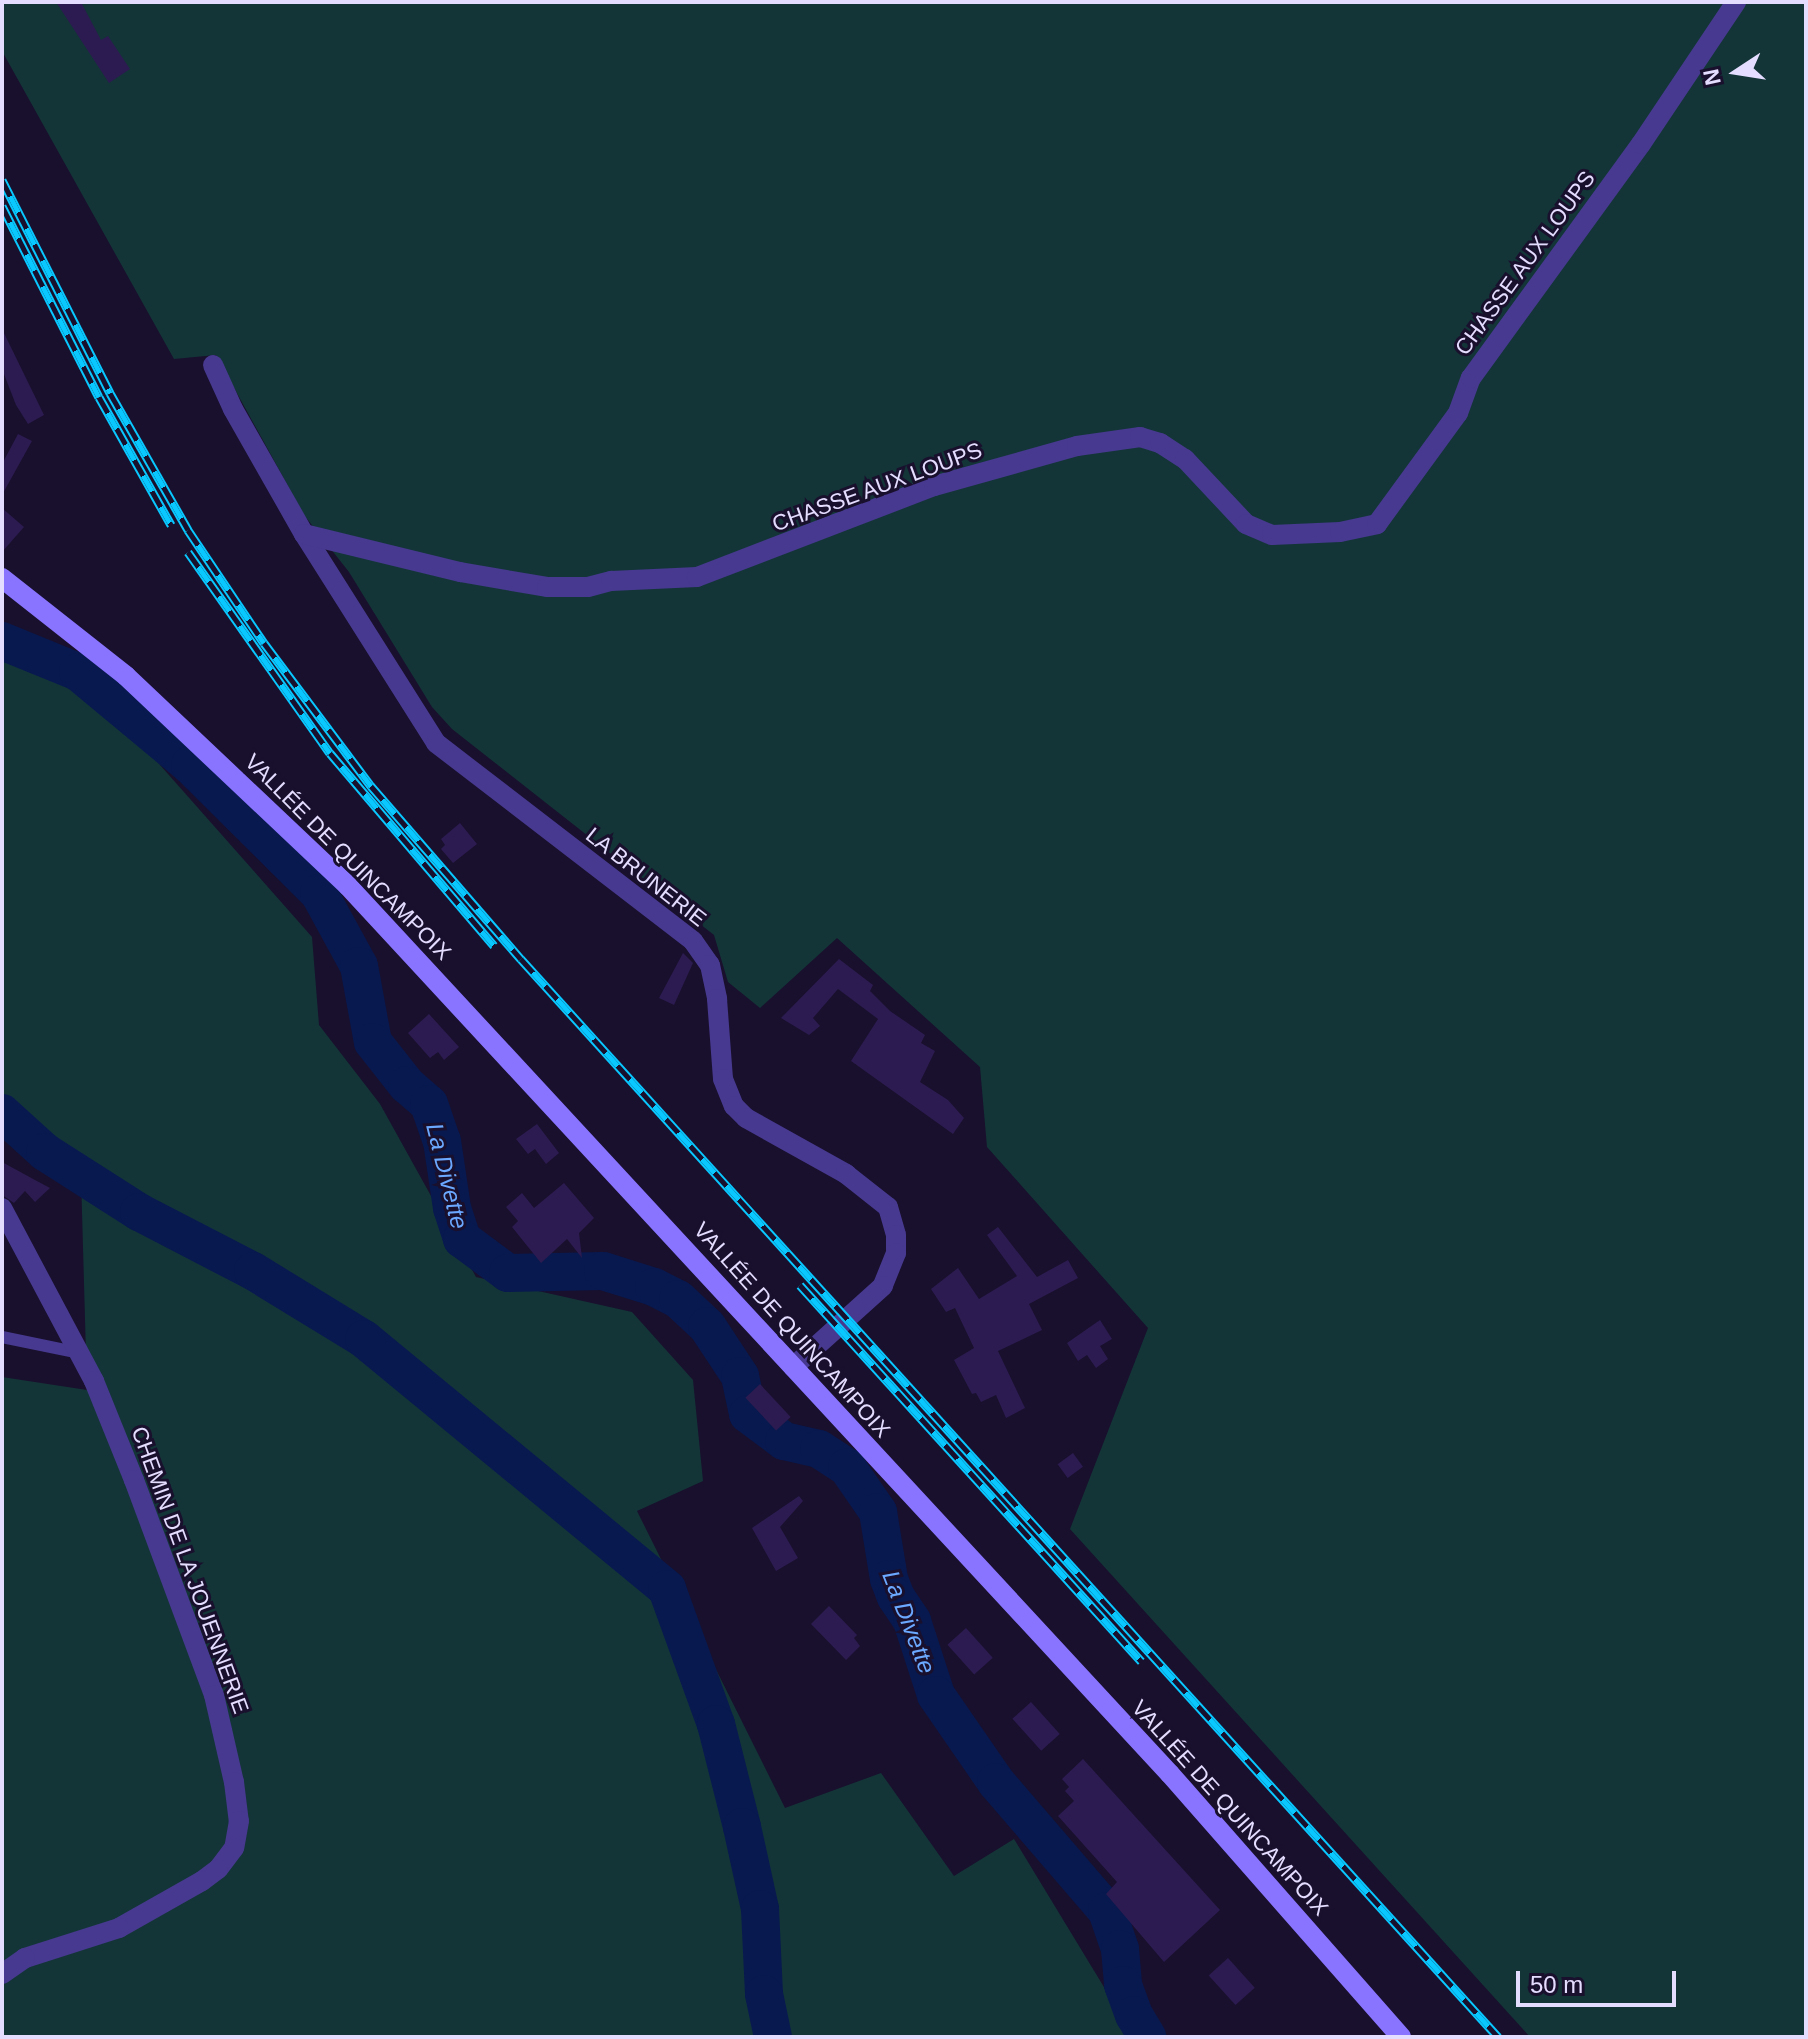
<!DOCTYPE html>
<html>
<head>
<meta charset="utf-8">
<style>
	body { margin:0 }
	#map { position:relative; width:1808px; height:2039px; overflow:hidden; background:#19102d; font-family:Helvetica,sans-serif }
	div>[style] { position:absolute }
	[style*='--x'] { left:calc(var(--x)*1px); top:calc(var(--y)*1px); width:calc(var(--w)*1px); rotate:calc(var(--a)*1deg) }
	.green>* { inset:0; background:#133538 }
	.river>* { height:38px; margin:-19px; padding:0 19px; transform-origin:19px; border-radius:19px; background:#08194f }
	.building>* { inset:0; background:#2c1b50; transform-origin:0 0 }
	.service>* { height:12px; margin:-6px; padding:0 6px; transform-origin:6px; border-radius:6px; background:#47398f }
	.minor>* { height:20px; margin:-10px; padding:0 10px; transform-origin:10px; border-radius:10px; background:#47398f }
	.secondary>* { height:20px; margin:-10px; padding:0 10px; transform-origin:10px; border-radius:10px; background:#8974ff }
	.rail>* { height:9px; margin-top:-4.5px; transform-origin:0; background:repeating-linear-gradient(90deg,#19102d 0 18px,#09c8ff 0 36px); box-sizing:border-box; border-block:2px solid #09c8ff }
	span { translate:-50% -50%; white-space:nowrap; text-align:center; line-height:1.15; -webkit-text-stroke:6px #19102d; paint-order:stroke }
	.street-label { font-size:22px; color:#e5ddff }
	.water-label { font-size:24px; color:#6ba8ff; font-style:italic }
	.frame { position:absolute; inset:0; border:4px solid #e5ddff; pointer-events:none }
	.north { position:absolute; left:1696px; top:32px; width:80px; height:80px; -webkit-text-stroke:6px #19102d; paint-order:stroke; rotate:258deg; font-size:22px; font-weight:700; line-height:32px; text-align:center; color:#e5ddff }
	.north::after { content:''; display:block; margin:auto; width:28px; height:36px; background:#e5ddff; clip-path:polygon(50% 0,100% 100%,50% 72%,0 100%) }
	.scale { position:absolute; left:1516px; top:1971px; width:160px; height:36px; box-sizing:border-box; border:4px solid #e5ddff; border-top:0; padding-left:10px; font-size:24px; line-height:28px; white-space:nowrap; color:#e5ddff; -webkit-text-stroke:6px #19102d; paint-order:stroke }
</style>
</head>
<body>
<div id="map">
	<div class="green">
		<div style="clip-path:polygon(2px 2px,1806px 2px,1806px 2037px,1530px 2037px,1070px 1529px,1148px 1328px,987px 1147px,980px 1067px,837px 938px,760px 1008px,728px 982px,714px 935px,452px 729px,432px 707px,349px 572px,304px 515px,216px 355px,174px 359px,2px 51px)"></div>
		<div style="clip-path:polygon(2px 644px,107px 705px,312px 937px,319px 1025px,380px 1104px,476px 1277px,632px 1312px,693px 1380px,703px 1481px,637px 1511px,785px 1808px,881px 1773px,954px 1876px,1014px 1839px,1127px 2025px,1146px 2037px,2px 2037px,2px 1377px,87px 1390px,81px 1176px,2px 1117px)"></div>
	</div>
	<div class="river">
		<div style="--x:2;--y:641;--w:82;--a:22.2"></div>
		<div style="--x:78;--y:672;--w:146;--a:39.7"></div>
		<div style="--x:190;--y:765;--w:182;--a:44.8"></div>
		<div style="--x:319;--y:893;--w:83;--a:61.3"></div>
		<div style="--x:359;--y:966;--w:77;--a:79.6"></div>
		<div style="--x:373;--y:1042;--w:55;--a:51.7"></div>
		<div style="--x:407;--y:1085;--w:29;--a:41"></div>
		<div style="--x:429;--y:1104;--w:39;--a:71"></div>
		<div style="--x:442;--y:1141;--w:68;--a:81.5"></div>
		<div style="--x:452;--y:1208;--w:33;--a:72"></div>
		<div style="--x:462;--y:1239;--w:57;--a:36.5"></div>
		<div style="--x:508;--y:1273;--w:95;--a:-1.2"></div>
		<div style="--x:603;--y:1271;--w:53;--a:17.4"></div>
		<div style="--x:654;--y:1287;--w:27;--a:27"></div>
		<div style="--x:678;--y:1299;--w:40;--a:43"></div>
		<div style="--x:707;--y:1326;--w:60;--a:56.6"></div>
		<div style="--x:740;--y:1376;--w:39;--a:78"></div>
		<div style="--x:748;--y:1414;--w:45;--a:36.9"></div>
		<div style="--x:784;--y:1441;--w:36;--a:13"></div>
		<div style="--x:819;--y:1449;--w:33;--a:33"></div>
		<div style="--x:847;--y:1467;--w:55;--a:55.4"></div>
		<div style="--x:878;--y:1512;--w:68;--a:80.7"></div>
		<div style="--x:889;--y:1579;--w:19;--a:69"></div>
		<div style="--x:896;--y:1597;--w:29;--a:56"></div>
		<div style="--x:912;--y:1621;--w:78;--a:72"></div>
		<div style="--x:936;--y:1695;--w:106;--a:55.4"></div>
		<div style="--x:996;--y:1782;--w:170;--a:49.3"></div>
		<div style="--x:1107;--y:1911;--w:40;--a:71.1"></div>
		<div style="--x:1120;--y:1949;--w:36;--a:85"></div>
		<div style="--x:1123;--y:1985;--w:32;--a:70"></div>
		<div style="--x:1134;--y:2015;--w:26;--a:59"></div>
		<div style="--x:2;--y:1113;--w:58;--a:42.2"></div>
		<div style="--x:45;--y:1152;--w:112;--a:32.6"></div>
		<div style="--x:139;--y:1212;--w:128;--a:27.4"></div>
		<div style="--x:253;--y:1271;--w:130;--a:31.5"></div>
		<div style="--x:364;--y:1339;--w:393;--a:39.5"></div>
		<div style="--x:667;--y:1589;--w:144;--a:70.1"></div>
		<div style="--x:716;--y:1724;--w:106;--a:75.8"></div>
		<div style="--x:742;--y:1827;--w:84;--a:77.6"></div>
		<div style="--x:760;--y:1909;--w:85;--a:87.3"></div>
		<div style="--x:764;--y:1994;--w:44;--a:78.2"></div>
	</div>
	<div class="building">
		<div style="clip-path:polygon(56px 2px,81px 2px,101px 40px,108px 36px,130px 69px,109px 83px)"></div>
		<div style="clip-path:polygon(2px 329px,44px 415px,28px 424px,16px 405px,2px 369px)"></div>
		<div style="clip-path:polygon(18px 434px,32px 441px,2px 495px,2px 464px)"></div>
		<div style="clip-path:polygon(2px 508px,24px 527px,2px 552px)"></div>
		<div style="clip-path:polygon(460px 823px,477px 844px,453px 863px,441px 849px,445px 845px,441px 839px)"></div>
		<div style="clip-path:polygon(683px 953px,693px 963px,674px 1005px,659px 998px)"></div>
		<div style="clip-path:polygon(839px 959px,873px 985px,870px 991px,890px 1011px,925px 1035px,921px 1043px,935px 1051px,920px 1082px,948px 1100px,964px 1118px,953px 1134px,851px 1061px,878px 1019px,838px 989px,813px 1018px,820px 1026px,809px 1035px,781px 1018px)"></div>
		<div style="clip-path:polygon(429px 1014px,459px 1047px,444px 1060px,438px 1052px,430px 1058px,408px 1033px)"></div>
		<div style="clip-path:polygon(537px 1124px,559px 1153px,546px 1164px,535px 1149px,528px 1154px,516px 1139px)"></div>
		<div style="clip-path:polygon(2px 1162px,35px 1180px,50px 1188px,35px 1202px,25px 1191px,14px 1203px,2px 1195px)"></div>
		<div style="clip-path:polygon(564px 1183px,594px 1218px,579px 1233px,582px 1258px,567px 1239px,541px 1263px,512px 1227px,518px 1221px,506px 1207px,522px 1193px,534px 1208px)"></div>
		<div style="clip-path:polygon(998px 1227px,1037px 1277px,1068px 1260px,1078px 1278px,1029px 1304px,1042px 1330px,998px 1351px,1025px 1408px,1006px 1418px,996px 1395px,981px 1402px,976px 1393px,972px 1394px,954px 1360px,974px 1348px,955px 1308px,946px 1312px,931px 1289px,958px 1268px,979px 1299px,1017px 1276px,987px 1235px)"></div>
		<div style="clip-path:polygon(1100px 1320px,1112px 1339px,1100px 1346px,1108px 1359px,1096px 1368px,1087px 1355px,1078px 1361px,1067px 1343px)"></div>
		<div style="left:760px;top:1384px;width:45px;height:20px;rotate:47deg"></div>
		<div style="left:1073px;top:1453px;width:17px;height:19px;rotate:54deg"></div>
		<div style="clip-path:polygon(799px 1496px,803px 1501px,780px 1527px,798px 1558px,776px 1571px,752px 1528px)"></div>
		<div style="clip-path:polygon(829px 1606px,857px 1635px,854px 1638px,860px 1646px,846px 1660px,811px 1624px)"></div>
		<div style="left:966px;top:1628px;width:40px;height:25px;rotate:48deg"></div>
		<div style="left:1031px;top:1702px;width:43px;height:25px;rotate:48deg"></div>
		<div style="clip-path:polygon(1083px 1759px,1220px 1910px,1164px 1962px,1106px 1894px,1117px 1882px,1058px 1816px,1074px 1801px,1065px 1791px,1069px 1787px,1062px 1779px)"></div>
		<div style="left:1228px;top:1958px;width:40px;height:26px;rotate:48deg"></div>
	</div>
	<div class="service">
		<div style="--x:2;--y:1337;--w:80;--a:11.6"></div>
	</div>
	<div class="minor">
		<div style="--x:213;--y:365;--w:48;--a:65.6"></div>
		<div style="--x:233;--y:409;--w:144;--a:60.4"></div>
		<div style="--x:304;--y:534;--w:247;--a:57.7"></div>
		<div style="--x:436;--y:743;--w:324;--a:37.6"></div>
		<div style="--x:693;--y:941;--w:29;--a:55"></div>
		<div style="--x:710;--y:965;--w:35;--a:78"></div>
		<div style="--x:717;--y:999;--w:80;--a:85.7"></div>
		<div style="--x:723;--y:1079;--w:29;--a:68"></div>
		<div style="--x:734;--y:1106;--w:17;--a:45"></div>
		<div style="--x:746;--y:1118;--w:115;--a:29.2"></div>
		<div style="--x:846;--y:1174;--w:53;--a:38.2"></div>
		<div style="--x:888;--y:1207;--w:29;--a:74"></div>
		<div style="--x:896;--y:1235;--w:18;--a:90"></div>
		<div style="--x:896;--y:1253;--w:35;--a:112"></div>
		<div style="--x:883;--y:1286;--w:121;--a:138"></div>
		<div style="--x:304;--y:534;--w:161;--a:13.7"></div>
		<div style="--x:460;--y:572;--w:88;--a:9.8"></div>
		<div style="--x:547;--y:587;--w:41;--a:0"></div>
		<div style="--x:588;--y:587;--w:24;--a:-15"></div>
		<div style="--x:611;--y:581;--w:86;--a:-2.7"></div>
		<div style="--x:697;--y:577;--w:254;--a:-21"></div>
		<div style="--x:934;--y:486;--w:148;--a:-15.6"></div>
		<div style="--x:1077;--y:446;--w:64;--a:-8.1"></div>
		<div style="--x:1140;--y:437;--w:21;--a:17"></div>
		<div style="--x:1160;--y:443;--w:30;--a:33"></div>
		<div style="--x:1185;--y:459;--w:89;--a:46.8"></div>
		<div style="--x:1246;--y:524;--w:28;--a:23"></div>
		<div style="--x:1272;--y:535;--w:68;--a:-2.5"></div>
		<div style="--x:1340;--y:532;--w:38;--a:-12"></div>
		<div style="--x:1377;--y:524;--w:137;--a:-53.9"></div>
		<div style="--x:1458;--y:413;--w:37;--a:-70"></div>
		<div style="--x:1471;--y:378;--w:289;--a:-54"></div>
		<div style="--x:1641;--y:144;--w:171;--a:-56.2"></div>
		<div style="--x:2;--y:1208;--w:196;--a:62"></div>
		<div style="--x:94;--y:1381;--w:107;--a:68"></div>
		<div style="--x:134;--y:1480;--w:229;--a:69.6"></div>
		<div style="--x:214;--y:1695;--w:89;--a:77.1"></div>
		<div style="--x:234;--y:1782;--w:39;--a:83"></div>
		<div style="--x:239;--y:1821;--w:27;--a:100"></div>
		<div style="--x:234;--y:1848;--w:26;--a:127"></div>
		<div style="--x:218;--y:1869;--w:20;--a:143"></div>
		<div style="--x:202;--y:1881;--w:95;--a:150.5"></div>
		<div style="--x:119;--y:1928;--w:99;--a:162.3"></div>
		<div style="--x:25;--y:1958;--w:28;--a:145"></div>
	</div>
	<div class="secondary">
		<div style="--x:2;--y:578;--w:158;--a:38.3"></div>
		<div style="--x:126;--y:676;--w:306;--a:43.4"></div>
		<div style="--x:348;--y:886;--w:1210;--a:47.21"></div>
		<div style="--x:1170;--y:1774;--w:350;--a:48.7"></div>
	</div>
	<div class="rail">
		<div style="--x:2;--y:180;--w:239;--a:63.1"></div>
		<div style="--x:110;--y:393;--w:158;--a:60.3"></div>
		<div style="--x:188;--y:530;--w:136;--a:56.1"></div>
		<div style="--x:264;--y:643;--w:179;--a:53.2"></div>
		<div style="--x:371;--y:786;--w:229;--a:49.1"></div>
		<div style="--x:521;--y:959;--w:1455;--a:47.81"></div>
		<div style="--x:2;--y:206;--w:214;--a:63.1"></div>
		<div style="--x:99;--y:397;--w:147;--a:60.6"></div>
		<div style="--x:188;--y:552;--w:246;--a:54.8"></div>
		<div style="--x:330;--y:753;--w:253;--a:49.6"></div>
		<div style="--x:800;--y:1285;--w:508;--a:47.79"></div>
	</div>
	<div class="street-label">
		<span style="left:1525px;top:263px;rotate:-54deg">CHASSE AUX LOUPS</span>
		<span style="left:877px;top:487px;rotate:-20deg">CHASSE AUX LOUPS</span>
		<span style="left:348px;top:857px;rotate:45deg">VALLÉE DE QUINCAMPOIX</span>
		<span style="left:646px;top:877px;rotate:38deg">LA BRUNERIE</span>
		<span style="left:792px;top:1330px;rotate:48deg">VALLÉE DE QUINCAMPOIX</span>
		<span style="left:190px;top:1570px;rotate:70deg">CHEMIN DE LA JOUENNERIE</span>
		<span style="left:1230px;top:1808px;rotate:48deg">VALLÉE DE QUINCAMPOIX</span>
	</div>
	<div class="water-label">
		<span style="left:447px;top:1176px;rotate:76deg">La Divette</span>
		<span style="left:909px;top:1622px;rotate:69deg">La Divette</span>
	</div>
	<div class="frame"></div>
	<div class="north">N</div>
	<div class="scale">50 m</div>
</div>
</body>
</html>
